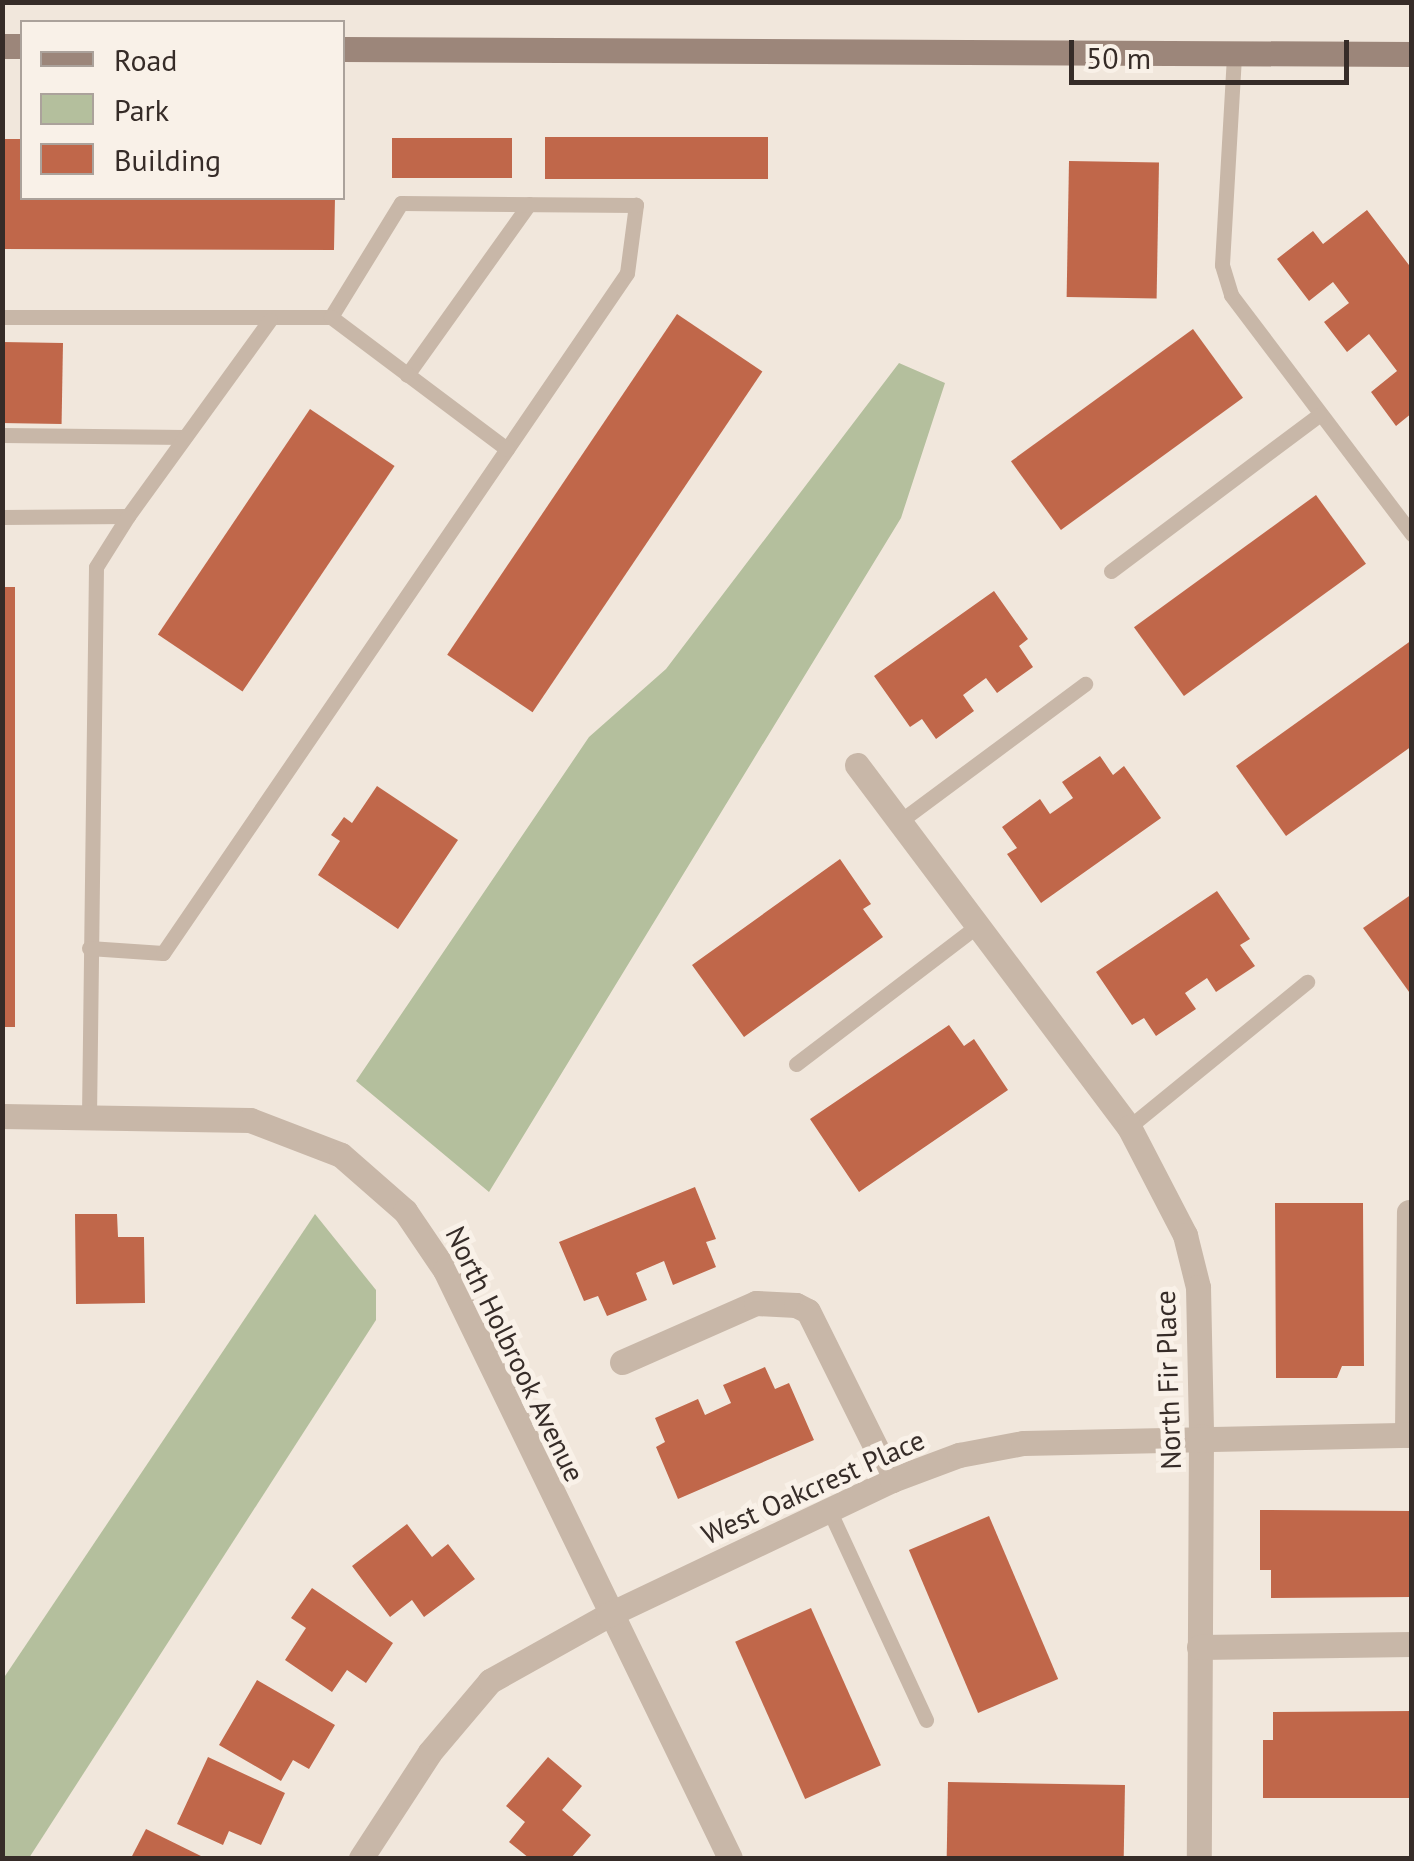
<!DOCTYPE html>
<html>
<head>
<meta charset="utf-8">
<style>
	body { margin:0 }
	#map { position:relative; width:1414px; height:1861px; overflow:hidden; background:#f1e7dc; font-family:"PT Sans",sans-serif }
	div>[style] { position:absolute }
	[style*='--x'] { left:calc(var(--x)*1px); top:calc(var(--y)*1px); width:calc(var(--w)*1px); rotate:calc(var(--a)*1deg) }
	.green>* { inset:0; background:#b4bf9d }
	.building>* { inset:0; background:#c0674a; transform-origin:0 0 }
	.lane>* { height:15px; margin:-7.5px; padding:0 7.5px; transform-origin:7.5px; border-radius:7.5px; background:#c8b7a8 }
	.street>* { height:25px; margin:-12.5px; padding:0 12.5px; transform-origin:12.5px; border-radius:12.5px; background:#c8b7a8 }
	.secondary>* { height:25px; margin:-12.5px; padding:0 12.5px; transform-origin:12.5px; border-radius:12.5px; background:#9c867a }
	span { translate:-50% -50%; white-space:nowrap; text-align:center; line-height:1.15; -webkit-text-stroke:10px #f9f1e8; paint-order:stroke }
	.street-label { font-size:28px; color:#362c28 }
	.frame { position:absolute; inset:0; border:5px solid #362c28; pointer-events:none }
	.legend { position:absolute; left:20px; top:20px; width:325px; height:180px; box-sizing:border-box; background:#f9f1e8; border:2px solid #aba29b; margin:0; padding:12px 18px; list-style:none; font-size:30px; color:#362c28 }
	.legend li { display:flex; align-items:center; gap:20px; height:50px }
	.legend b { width:50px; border:2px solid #aba29b }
	.scale { position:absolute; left:1069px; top:40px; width:280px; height:45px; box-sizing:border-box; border:5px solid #362c28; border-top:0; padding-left:12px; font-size:30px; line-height:35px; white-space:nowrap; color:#362c28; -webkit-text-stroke:8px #f9f1e8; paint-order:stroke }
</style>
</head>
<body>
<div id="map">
	<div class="green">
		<div style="clip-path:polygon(899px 363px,945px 383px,901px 518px,489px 1192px,356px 1081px,589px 737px,666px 669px)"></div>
		<div style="clip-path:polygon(315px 1214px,376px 1290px,376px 1320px,29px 1858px,3px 1858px,3px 1679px)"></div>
	</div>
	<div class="building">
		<div style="left:545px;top:137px;width:223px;height:42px"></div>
		<div style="left:512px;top:138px;width:40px;height:120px;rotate:90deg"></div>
		<div style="clip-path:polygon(2px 139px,22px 139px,22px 198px,335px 198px,334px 250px,2px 249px)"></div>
		<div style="left:1069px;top:161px;width:90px;height:136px;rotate:1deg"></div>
		<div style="clip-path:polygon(1367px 210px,1412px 269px,1412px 413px,1396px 426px,1371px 392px,1397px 371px,1369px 334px,1347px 352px,1324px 322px,1349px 303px,1333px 282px,1309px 301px,1277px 259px,1313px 231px,1323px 244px)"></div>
		<div style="left:677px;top:314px;width:103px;height:411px;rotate:34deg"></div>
		<div style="left:1193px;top:329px;width:85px;height:225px;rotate:54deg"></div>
		<div style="left:2px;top:342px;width:61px;height:81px;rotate:1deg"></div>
		<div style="left:310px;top:409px;width:102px;height:272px;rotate:34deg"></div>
		<div style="left:1316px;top:495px;width:85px;height:225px;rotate:54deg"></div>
		<div style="left:2px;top:587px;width:13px;height:440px"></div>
		<div style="clip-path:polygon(994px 591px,1028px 639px,1019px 646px,1033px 667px,997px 693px,986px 678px,963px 695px,974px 711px,936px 739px,922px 719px,910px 727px,874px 676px)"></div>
		<div style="clip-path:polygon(1412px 640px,1412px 746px,1286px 836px,1236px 766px)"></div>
		<div style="clip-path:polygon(1100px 756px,1113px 775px,1124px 766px,1161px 818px,1041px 903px,1007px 854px,1017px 848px,1002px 827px,1040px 799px,1050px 814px,1073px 798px,1062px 782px)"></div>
		<div style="clip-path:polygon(377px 786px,458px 840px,398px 929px,318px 875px,340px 841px,331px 835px,344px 817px,352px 823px)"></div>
		<div style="clip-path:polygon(840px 859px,871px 904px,863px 909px,883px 937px,744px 1037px,692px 965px)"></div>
		<div style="clip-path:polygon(1217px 891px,1250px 939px,1240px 945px,1255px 966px,1216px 992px,1207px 978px,1185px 993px,1196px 1009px,1156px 1036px,1144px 1018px,1132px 1025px,1096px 972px)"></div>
		<div style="clip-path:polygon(1412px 894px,1412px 996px,1363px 928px)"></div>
		<div style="clip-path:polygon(949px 1025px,964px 1046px,974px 1039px,1008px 1090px,859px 1192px,810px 1119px)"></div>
		<div style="clip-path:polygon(695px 1187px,716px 1239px,706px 1242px,716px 1267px,673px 1285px,664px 1261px,636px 1273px,647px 1300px,607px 1316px,598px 1296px,584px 1301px,559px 1242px)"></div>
		<div style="clip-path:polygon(1275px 1203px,1363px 1203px,1364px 1366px,1342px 1366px,1337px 1378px,1276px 1378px)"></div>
		<div style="clip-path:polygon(75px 1214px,117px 1214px,118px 1237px,144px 1237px,145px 1303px,76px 1304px)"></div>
		<div style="clip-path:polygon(765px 1367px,775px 1389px,789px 1383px,814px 1440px,678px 1499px,656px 1447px,665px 1442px,655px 1418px,698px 1399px,705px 1415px,731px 1403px,723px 1385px)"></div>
		<div style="clip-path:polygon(1260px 1510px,1412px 1511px,1412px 1597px,1271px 1598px,1271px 1570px,1260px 1570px)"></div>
		<div style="left:989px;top:1516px;width:177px;height:87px;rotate:67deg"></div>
		<div style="clip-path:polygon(407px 1524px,432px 1557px,448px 1544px,475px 1579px,424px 1617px,412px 1600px,390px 1617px,352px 1566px)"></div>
		<div style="clip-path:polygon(312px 1588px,393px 1643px,366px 1683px,347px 1670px,332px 1692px,285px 1660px,306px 1628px,291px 1618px)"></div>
		<div style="left:811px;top:1608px;width:172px;height:83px;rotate:66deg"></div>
		<div style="clip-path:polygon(257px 1680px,335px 1725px,309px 1769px,293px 1760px,281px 1781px,219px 1745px)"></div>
		<div style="clip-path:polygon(1412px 1711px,1412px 1798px,1263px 1798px,1263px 1740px,1273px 1740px,1273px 1712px)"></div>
		<div style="clip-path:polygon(208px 1757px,285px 1793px,261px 1845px,229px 1831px,223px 1845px,177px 1824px)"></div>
		<div style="clip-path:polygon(548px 1757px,582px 1786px,562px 1810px,591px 1835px,571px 1858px,529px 1858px,509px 1842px,525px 1822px,506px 1806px)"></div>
		<div style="left:948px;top:1782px;width:177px;height:76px;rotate:1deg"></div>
		<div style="clip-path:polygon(146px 1829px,205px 1858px,131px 1858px)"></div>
	</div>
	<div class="lane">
		<div style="--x:1234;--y:56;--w:209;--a:93.3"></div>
		<div style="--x:1222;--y:265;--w:31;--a:73"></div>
		<div style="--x:1231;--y:295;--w:300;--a:52.9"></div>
		<div style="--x:2;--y:317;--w:329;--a:0"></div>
		<div style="--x:407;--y:375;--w:210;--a:-54.5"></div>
		<div style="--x:2;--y:435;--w:183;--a:0.6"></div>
		<div style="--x:128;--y:516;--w:242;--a:-54.1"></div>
		<div style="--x:2;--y:517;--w:126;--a:-0.5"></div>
		<div style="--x:128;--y:516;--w:60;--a:122.1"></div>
		<div style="--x:96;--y:567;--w:549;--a:90.73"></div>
		<div style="--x:1111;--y:571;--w:260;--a:-36.9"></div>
		<div style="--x:899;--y:822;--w:232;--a:-36.6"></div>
		<div style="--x:89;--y:948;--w:74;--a:3.9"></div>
		<div style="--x:163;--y:953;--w:823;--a:-55.69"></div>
		<div style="--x:627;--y:273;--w:69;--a:-82.5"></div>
		<div style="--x:636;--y:205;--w:235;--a:-179.5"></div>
		<div style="--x:401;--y:203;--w:134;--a:121.6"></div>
		<div style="--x:331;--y:317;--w:220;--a:36.9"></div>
		<div style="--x:796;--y:1064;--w:228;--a:-37.3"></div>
		<div style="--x:1129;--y:1127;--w:230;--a:-39.2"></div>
		<div style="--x:830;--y:1512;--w:229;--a:65.2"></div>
	</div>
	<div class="street">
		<div style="--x:857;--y:765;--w:453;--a:53.1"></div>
		<div style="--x:1129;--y:1127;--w:122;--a:62.6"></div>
		<div style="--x:1185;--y:1235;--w:54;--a:76"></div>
		<div style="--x:1198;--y:1287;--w:149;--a:88.8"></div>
		<div style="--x:1201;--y:1436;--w:422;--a:90.3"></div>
		<div style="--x:2;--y:1116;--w:248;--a:0.9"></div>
		<div style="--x:250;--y:1120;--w:97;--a:21"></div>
		<div style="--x:341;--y:1155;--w:85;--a:41.2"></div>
		<div style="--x:405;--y:1211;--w:71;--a:55.9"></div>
		<div style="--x:445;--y:1270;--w:653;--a:64.14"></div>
		<div style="--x:622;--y:1362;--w:146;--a:-23.8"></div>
		<div style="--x:756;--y:1303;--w:40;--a:2.9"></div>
		<div style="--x:796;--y:1305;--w:13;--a:27"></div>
		<div style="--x:808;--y:1311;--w:189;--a:63.6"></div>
		<div style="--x:1407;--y:1435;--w:223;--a:-89.5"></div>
		<div style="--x:1199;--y:1647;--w:213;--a:-0.8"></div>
		<div style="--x:361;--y:1858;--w:126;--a:-56.9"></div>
		<div style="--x:430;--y:1752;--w:93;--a:-49.8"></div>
		<div style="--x:490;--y:1681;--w:135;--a:-29.2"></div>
		<div style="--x:608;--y:1615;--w:314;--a:-25.4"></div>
		<div style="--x:892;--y:1480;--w:72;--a:-20.5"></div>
		<div style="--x:959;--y:1455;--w:65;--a:-10.6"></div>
		<div style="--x:1023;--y:1443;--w:389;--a:-1.2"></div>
	</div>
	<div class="secondary">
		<div style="--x:2;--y:46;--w:20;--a:0"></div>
		<div style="--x:342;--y:49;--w:1070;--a:0.27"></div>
	</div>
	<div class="street-label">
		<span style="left:515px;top:1354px;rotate:64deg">North Holbrook Avenue</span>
		<span style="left:1168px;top:1380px;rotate:-92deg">North Fir Place</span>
		<span style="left:813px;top:1487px;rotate:-24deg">West Oakcrest Place</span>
	</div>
	<div class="frame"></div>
	<ul class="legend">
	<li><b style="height:12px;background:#9c867a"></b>Road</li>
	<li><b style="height:28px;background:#b4bf9d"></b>Park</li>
	<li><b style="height:28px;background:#c0674a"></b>Building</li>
	</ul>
	<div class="scale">50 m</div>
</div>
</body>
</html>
